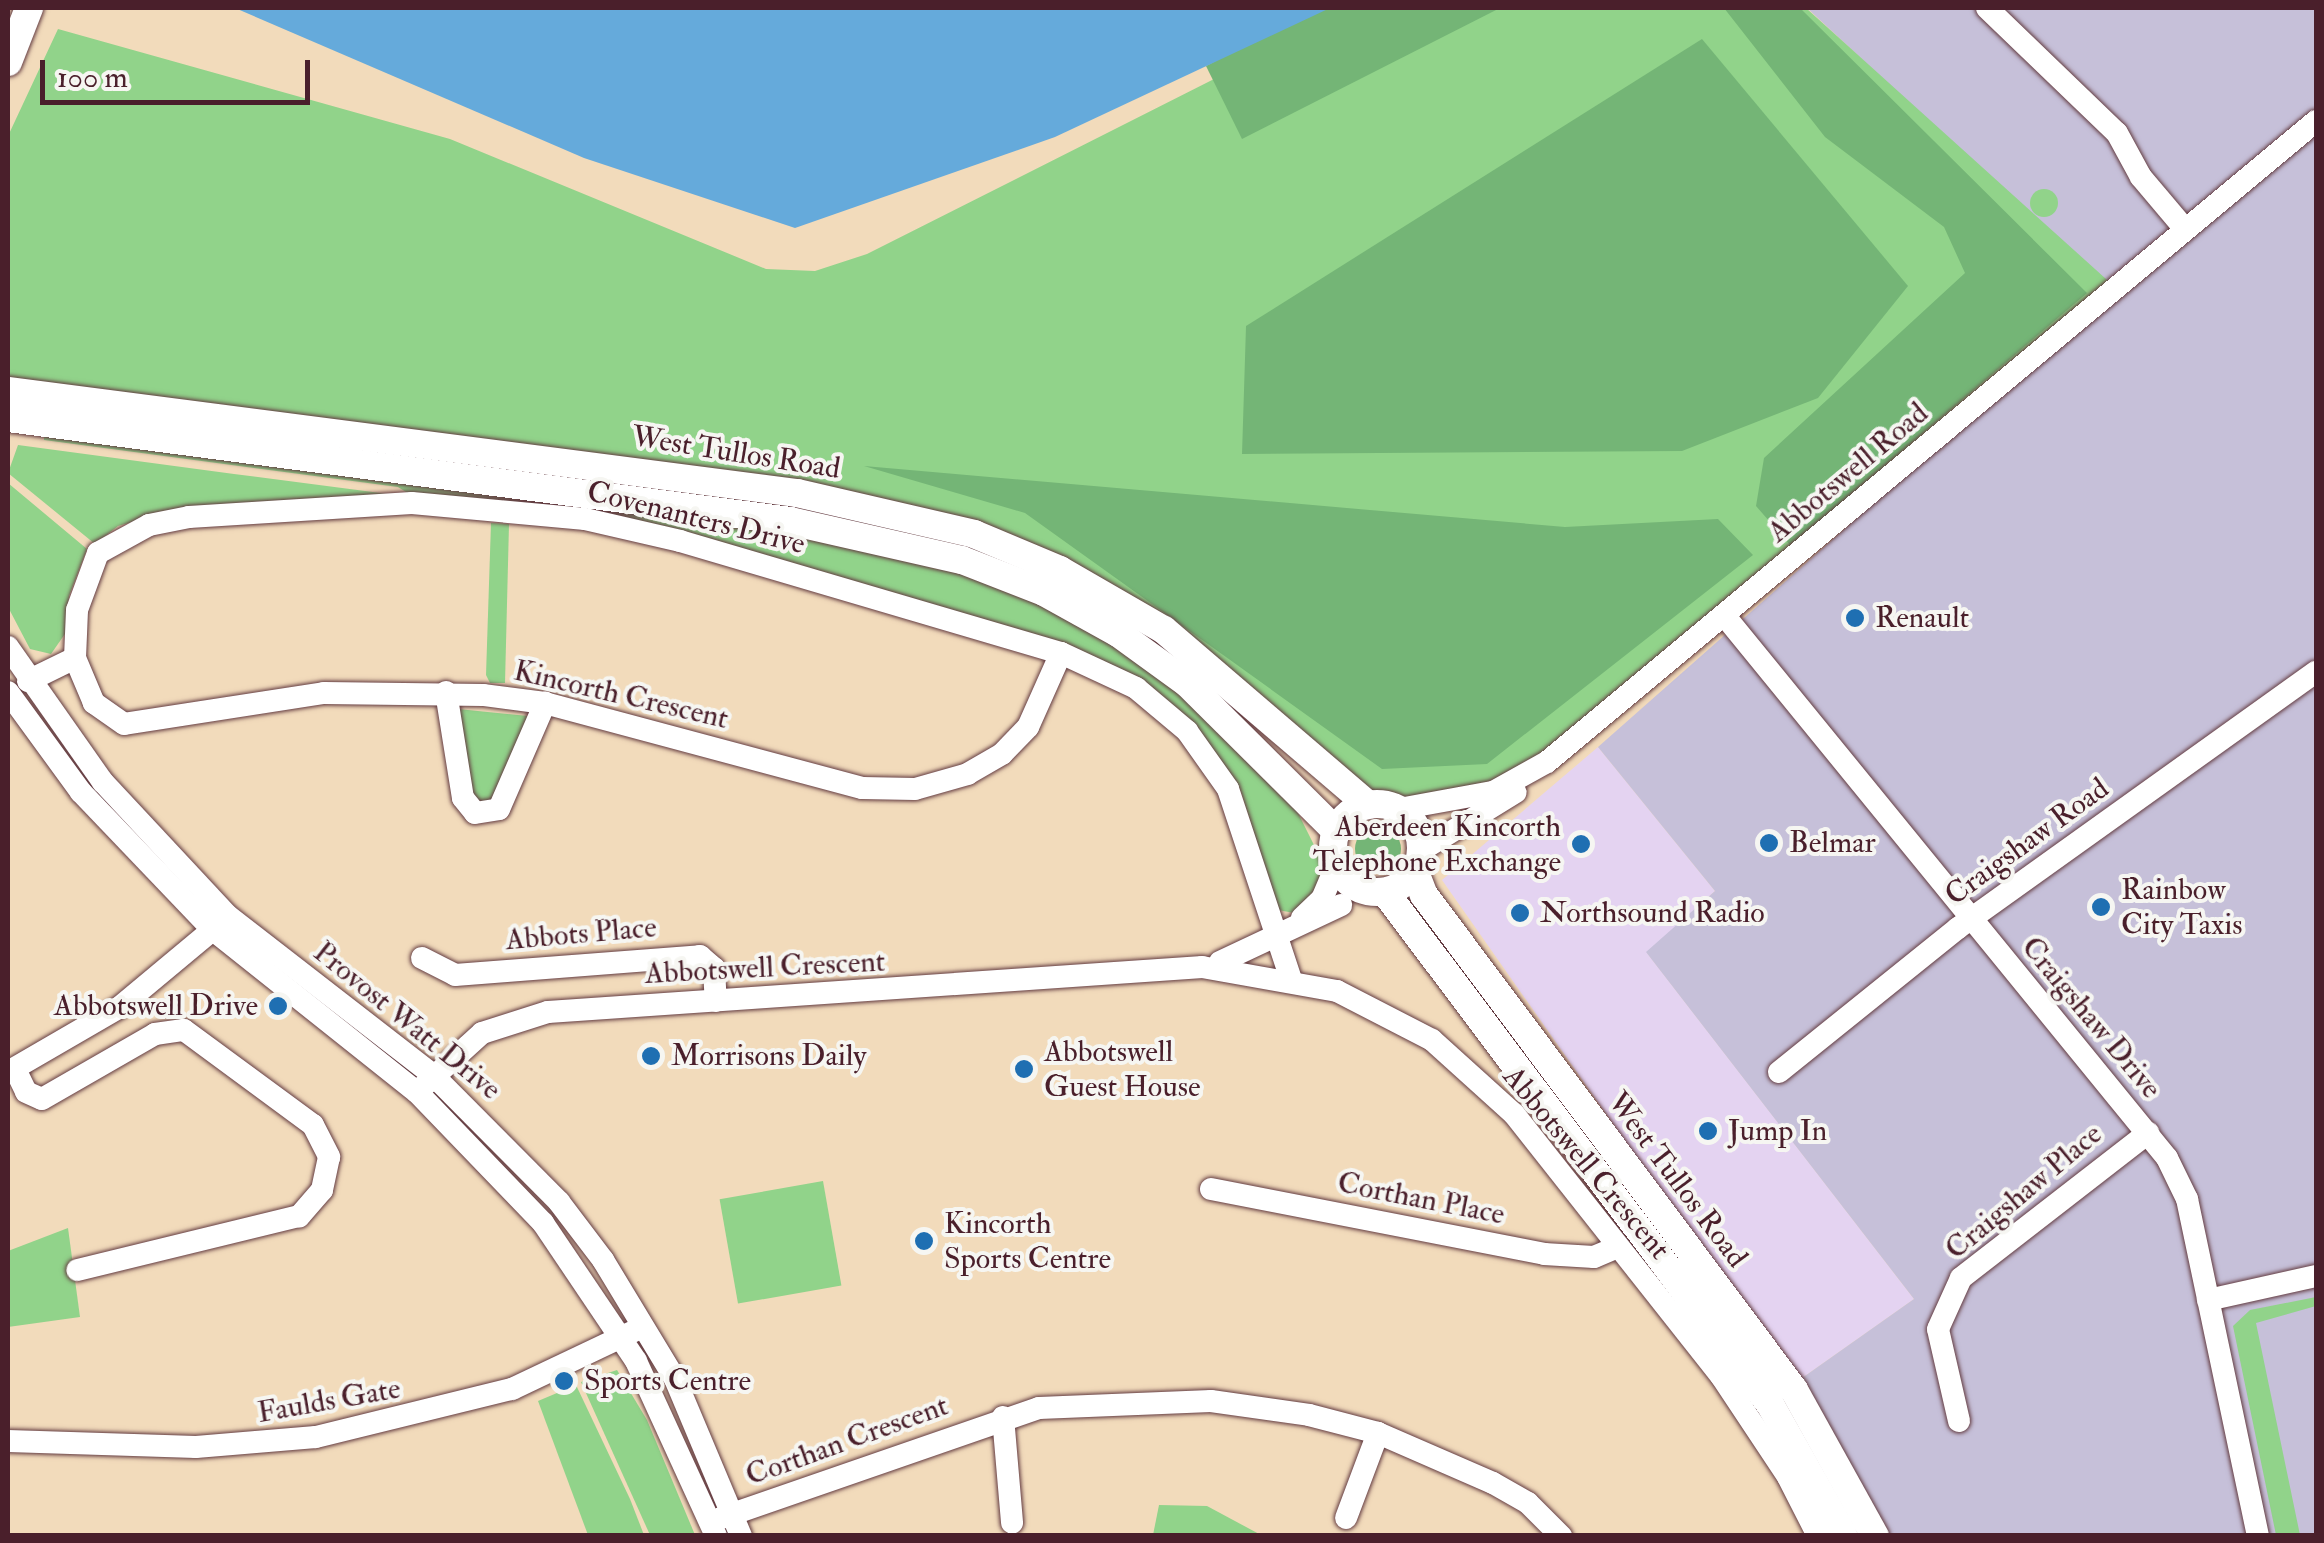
<!DOCTYPE html>
<html>
<head>
<meta charset="utf-8">
<style>
	body { margin:0 }
	#map { position:relative; width:2324px; height:1543px; overflow:hidden; background:#f2dbbb; font-family:"IM FELL Double Pica",serif }
	div>[style] { position:absolute }
	[style*='--x'] { left:calc(var(--x)*1px); top:calc(var(--y)*1px); width:calc(var(--w)*1px); rotate:calc(var(--a)*1deg) }
	.built>* { inset:0; background:#e4d3f1 }
	.industrial>* { inset:0; background:#c6c0d9 }
	.green>* { inset:0; background:#91d38a; transform-origin:0 0 }
	.round { border-radius:50% }
	.forest>* { inset:0; background:#74b576 }
	.water>* { inset:0; background:#65aadb }
	.roads { filter:drop-shadow(0 0 2px #633b41) drop-shadow(0 0 2px #633b41) }
	.minor>* { height:22px; margin:-11px; padding:0 11px; transform-origin:11px; border-radius:11px; background:#fff }
	.major>* { height:28px; margin:-14px; padding:0 14px; transform-origin:14px; border-radius:14px; background:#fff }
	.major>.ring { margin:-14px; padding:0; box-sizing:content-box; background:none; border:28px solid #fff; border-radius:50% }
	.dots>* { width:28px; height:28px; translate:-50% -50%; box-sizing:border-box; border:5px solid #f6f6f2; border-radius:50% }
	span { translate:-50% -50%; white-space:nowrap; text-align:center; line-height:1.15; -webkit-text-stroke:8px #f6f6f2; paint-order:stroke }
	.street-label { font-size:30px; color:#4a1f2b }
	.poi-label { font-size:30px; color:#4a1f2b }
	.left { translate:0 -50%; text-align:left }
	.right { translate:-100% -50%; text-align:right }
	.frame { position:absolute; inset:0; border:10px solid #4a1f2b; pointer-events:none }
	.scale { position:absolute; left:40px; top:60px; width:270px; height:45px; box-sizing:border-box; border:5px solid #4a1f2b; border-top:0; padding-left:12px; font-size:30px; line-height:35px; white-space:nowrap; color:#4a1f2b; -webkit-text-stroke:8px #f6f6f2; paint-order:stroke }
</style>
</head>
<body>
<div id="map">
	<div class="built">
		<div style="clip-path:polygon(1598px 747px,1715px 891px,1647px 953px,1914px 1299px,1795px 1383px,1442px 880px)"></div>
	</div>
	<div class="industrial">
		<div style="clip-path:polygon(1807px 8px,2316px 8px,2316px 1535px,1884px 1535px,1795px 1383px,1914px 1299px,1646px 952px,1715px 891px,1598px 747px,2113px 292px)"></div>
	</div>
	<div class="green">
		<div style="clip-path:polygon(1355px 8px,1806px 8px,2116px 288px,1519px 780px,1391px 806px,1368px 805px,1208px 663px,928px 521px,8px 391px,8px 136px,58px 29px,450px 139px,766px 269px,815px 271px,867px 254px)"></div>
		<div class="round" style="left:2030px;top:189px;width:28px;height:28px"></div>
		<div style="clip-path:polygon(44px 434px,521px 494px,520px 505px,414px 497px,398px 487px,44px 440px)"></div>
		<div style="clip-path:polygon(18px 445px,234px 474px,388px 494px,171px 511px,118px 526px,95px 544px,8px 473px)"></div>
		<div style="clip-path:polygon(8px 483px,87px 549px,69px 596px,67px 631px,51px 654px,30px 649px,8px 607px)"></div>
		<div style="clip-path:polygon(524px 495px,875px 547px,1023px 594px,1148px 663px,1296px 809px,1321px 859px,1320px 886px,1294px 913px,1278px 910px,1241px 792px,1189px 720px,1143px 682px,523px 505px)"></div>
		<div style="clip-path:polygon(491px 523px,509px 524px,505px 683px,490px 683px,486px 675px)"></div>
		<div style="clip-path:polygon(458px 709px,528px 716px,499px 799px,483px 807px,472px 793px)"></div>
		<div style="left:823px;top:1181px;width:106px;height:105px;rotate:80deg"></div>
		<div style="clip-path:polygon(68px 1228px,80px 1317px,8px 1327px,8px 1251px)"></div>
		<div style="clip-path:polygon(2316px 1297px,2316px 1306px,2256px 1323px,2300px 1535px,2276px 1535px,2233px 1326px,2250px 1310px)"></div>
		<div style="clip-path:polygon(617px 1370px,647px 1420px,695px 1535px,650px 1535px,581px 1382px)"></div>
		<div style="clip-path:polygon(576px 1385px,630px 1499px,644px 1535px,588px 1535px,538px 1401px)"></div>
		<div style="clip-path:polygon(1159px 1505px,1207px 1506px,1261px 1535px,1153px 1535px)"></div>
	</div>
	<div class="forest">
		<div style="clip-path:polygon(1316px 8px,1500px 8px,1242px 139px,1206px 66px)"></div>
		<div style="clip-path:polygon(1724px 8px,1800px 8px,2087px 293px,1791px 546px,1756px 506px,1764px 458px,1965px 273px,1944px 227px,1825px 137px)"></div>
		<div style="clip-path:polygon(1702px 39px,1908px 286px,1818px 398px,1682px 451px,1242px 454px,1246px 326px)"></div>
		<div style="clip-path:polygon(864px 466px,1565px 527px,1718px 519px,1753px 555px,1487px 764px,1382px 769px,1025px 513px)"></div>
		<div class="round" style="left:1355px;top:826px;width:46px;height:46px"></div>
	</div>
	<div class="water">
		<div style="clip-path:polygon(235px 8px,1330px 8px,1055px 137px,795px 228px,584px 158px)"></div>
	</div>
	<div class="roads">
		<div class="minor">
			<div style="--x:1987;--y:8;--w:180;--a:43.9"></div>
			<div style="--x:2117;--y:133;--w:50;--a:61.4"></div>
			<div style="--x:2141;--y:177;--w:68;--a:49.8"></div>
			<div style="--x:1724;--y:615;--w:701;--a:50.79"></div>
			<div style="--x:2167;--y:1158;--w:46;--a:64"></div>
			<div style="--x:2187;--y:1199;--w:344;--a:78.1"></div>
			<div style="--x:8;--y:647;--w:165;--a:54.9"></div>
			<div style="--x:103;--y:782;--w:183;--a:47"></div>
			<div style="--x:228;--y:916;--w:259;--a:37.8"></div>
			<div style="--x:433;--y:1075;--w:179;--a:45.2"></div>
			<div style="--x:559;--y:1202;--w:73;--a:52.8"></div>
			<div style="--x:603;--y:1260;--w:139;--a:58.8"></div>
			<div style="--x:675;--y:1379;--w:170;--a:67.2"></div>
			<div style="--x:1061;--y:653;--w:81;--a:114"></div>
			<div style="--x:1028;--y:727;--w:37;--a:134"></div>
			<div style="--x:1002;--y:754;--w:39;--a:150"></div>
			<div style="--x:968;--y:774;--w:55;--a:164.2"></div>
			<div style="--x:915;--y:789;--w:53;--a:-178.9"></div>
			<div style="--x:862;--y:788;--w:328;--a:-165"></div>
			<div style="--x:545;--y:703;--w:63;--a:-172.6"></div>
			<div style="--x:483;--y:695;--w:159;--a:-179.3"></div>
			<div style="--x:324;--y:693;--w:202;--a:171.2"></div>
			<div style="--x:124;--y:724;--w:37;--a:-145"></div>
			<div style="--x:94;--y:703;--w:49;--a:-112.9"></div>
			<div style="--x:75;--y:658;--w:48;--a:-87.6"></div>
			<div style="--x:77;--y:610;--w:61;--a:-69.8"></div>
			<div style="--x:98;--y:553;--w:58;--a:-28.8"></div>
			<div style="--x:149;--y:525;--w:41;--a:-11.3"></div>
			<div style="--x:189;--y:517;--w:223;--a:-3.6"></div>
			<div style="--x:412;--y:503;--w:174;--a:5.3"></div>
			<div style="--x:585;--y:519;--w:98;--a:13"></div>
			<div style="--x:680;--y:541;--w:397;--a:16.4"></div>
			<div style="--x:1061;--y:653;--w:83;--a:25"></div>
			<div style="--x:1136;--y:688;--w:67;--a:40.1"></div>
			<div style="--x:1187;--y:731;--w:71;--a:54.7"></div>
			<div style="--x:1228;--y:789;--w:201;--a:71.7"></div>
			<div style="--x:28;--y:681;--w:52;--a:-26.1"></div>
			<div style="--x:8;--y:692;--w:124;--a:53.9"></div>
			<div style="--x:81;--y:792;--w:191;--a:46.3"></div>
			<div style="--x:213;--y:930;--w:260;--a:38.5"></div>
			<div style="--x:417;--y:1092;--w:182;--a:46.1"></div>
			<div style="--x:543;--y:1223;--w:166;--a:56"></div>
			<div style="--x:636;--y:1361;--w:192;--a:65.4"></div>
			<div style="--x:446;--y:692;--w:107;--a:80.9"></div>
			<div style="--x:463;--y:798;--w:19;--a:51"></div>
			<div style="--x:475;--y:813;--w:24;--a:-9"></div>
			<div style="--x:499;--y:809;--w:116;--a:-66.5"></div>
			<div style="--x:1399;--y:809;--w:96;--a:-10.3"></div>
			<div style="--x:1493;--y:792;--w:62;--a:-29.1"></div>
			<div style="--x:1547;--y:762;--w:1001;--a:-39.81"></div>
			<div style="--x:1422;--y:850;--w:110;--a:-31.7"></div>
			<div style="--x:1302;--y:918;--w:28;--a:-44"></div>
			<div style="--x:1322;--y:899;--w:36;--a:-67"></div>
			<div style="--x:422;--y:958;--w:37;--a:27"></div>
			<div style="--x:455;--y:975;--w:246;--a:-4.4"></div>
			<div style="--x:700;--y:956;--w:18;--a:41"></div>
			<div style="--x:714;--y:968;--w:33;--a:87"></div>
			<div style="--x:1220;--y:962;--w:134;--a:-25.2"></div>
			<div style="--x:15;--y:1069;--w:25;--a:64"></div>
			<div style="--x:26;--y:1092;--w:17;--a:24"></div>
			<div style="--x:42;--y:1099;--w:130;--a:-29.9"></div>
			<div style="--x:155;--y:1034;--w:29;--a:-8"></div>
			<div style="--x:184;--y:1030;--w:160;--a:36.4"></div>
			<div style="--x:313;--y:1125;--w:36;--a:63"></div>
			<div style="--x:329;--y:1157;--w:34;--a:102"></div>
			<div style="--x:322;--y:1190;--w:35;--a:131"></div>
			<div style="--x:299;--y:1216;--w:228;--a:166.3"></div>
			<div style="--x:8;--y:1072;--w:129;--a:-30.1"></div>
			<div style="--x:120;--y:1007;--w:133;--a:-39.8"></div>
			<div style="--x:1779;--y:1072;--w:230;--a:-38.8"></div>
			<div style="--x:1958;--y:928;--w:440;--a:-35.6"></div>
			<div style="--x:417;--y:1092;--w:88;--a:-42.2"></div>
			<div style="--x:482;--y:1033;--w:69;--a:-17.7"></div>
			<div style="--x:548;--y:1012;--w:656;--a:-3.94"></div>
			<div style="--x:1202;--y:967;--w:137;--a:10.1"></div>
			<div style="--x:1337;--y:991;--w:107;--a:27.3"></div>
			<div style="--x:1432;--y:1040;--w:110;--a:42.1"></div>
			<div style="--x:1514;--y:1114;--w:334;--a:51.7"></div>
			<div style="--x:1721;--y:1376;--w:121;--a:56.4"></div>
			<div style="--x:1788;--y:1477;--w:66;--a:63"></div>
			<div style="--x:1211;--y:1189;--w:339;--a:11"></div>
			<div style="--x:1544;--y:1254;--w:50;--a:3.4"></div>
			<div style="--x:1594;--y:1257;--w:26;--a:-23"></div>
			<div style="--x:2208;--y:1300;--w:111;--a:-12.5"></div>
			<div style="--x:1003;--y:1417;--w:106;--a:85.1"></div>
			<div style="--x:1959;--y:1421;--w:94;--a:-102.9"></div>
			<div style="--x:1938;--y:1329;--w:56;--a:-65.7"></div>
			<div style="--x:1961;--y:1278;--w:237;--a:-37.8"></div>
			<div style="--x:8;--y:1441;--w:188;--a:1.8"></div>
			<div style="--x:196;--y:1447;--w:120;--a:-4.8"></div>
			<div style="--x:316;--y:1437;--w:202;--a:-13.8"></div>
			<div style="--x:512;--y:1389;--w:135;--a:-25.4"></div>
			<div style="--x:721;--y:1518;--w:336;--a:-19.1"></div>
			<div style="--x:1039;--y:1408;--w:172;--a:-2.3"></div>
			<div style="--x:1211;--y:1401;--w:99;--a:8.1"></div>
			<div style="--x:1309;--y:1415;--w:71;--a:14.6"></div>
			<div style="--x:1378;--y:1433;--w:125;--a:23.5"></div>
			<div style="--x:1493;--y:1483;--w:40;--a:29.7"></div>
			<div style="--x:1528;--y:1503;--w:47;--a:45"></div>
			<div style="--x:1346;--y:1518;--w:91;--a:-69.4"></div>
		</div>
		<div class="major">
			<div style="--x:8;--y:62;--w:58;--a:-68.7"></div>
			<div style="--x:8;--y:391;--w:796;--a:7.37"></div>
			<div style="--x:797;--y:493;--w:182;--a:13"></div>
			<div style="--x:974;--y:534;--w:93;--a:22.7"></div>
			<div style="--x:1060;--y:570;--w:120;--a:30"></div>
			<div style="--x:1164;--y:630;--w:269;--a:40.6"></div>
			<div style="--x:8;--y:418;--w:789;--a:7.5"></div>
			<div style="--x:790;--y:521;--w:176;--a:12.8"></div>
			<div style="--x:962;--y:560;--w:88;--a:21.3"></div>
			<div style="--x:1044;--y:592;--w:85;--a:29"></div>
			<div style="--x:1118;--y:633;--w:85;--a:35.9"></div>
			<div style="--x:1187;--y:683;--w:210;--a:44.8"></div>
			<div class="ring" style="left:1333px;top:804px;width:60px;height:60px"></div>
			<div style="--x:1415;--y:872;--w:25;--a:69"></div>
			<div style="--x:1424;--y:895;--w:618;--a:53.22"></div>
			<div style="--x:1794;--y:1390;--w:167;--a:61"></div>
			<div style="--x:1385;--y:892;--w:641;--a:53.06"></div>
			<div style="--x:1770;--y:1404;--w:151;--a:60.7"></div>
		</div>
	</div>
	<div class="dots">
		<div style="left:1855px;top:618px;background:#1f6fb2"></div>
		<div style="left:1769px;top:843px;background:#1f6fb2"></div>
		<div style="left:1581px;top:844px;background:#1f6fb2"></div>
		<div style="left:2101px;top:907px;background:#1f6fb2"></div>
		<div style="left:1520px;top:913px;background:#1f6fb2"></div>
		<div style="left:278px;top:1006px;background:#1f6fb2"></div>
		<div style="left:651px;top:1056px;background:#1f6fb2"></div>
		<div style="left:1024px;top:1069px;background:#1f6fb2"></div>
		<div style="left:1708px;top:1131px;background:#1f6fb2"></div>
		<div style="left:924px;top:1241px;background:#1f6fb2"></div>
		<div style="left:564px;top:1381px;background:#1f6fb2"></div>
	</div>
	<div class="street-label">
		<span style="left:736px;top:453px;rotate:9deg">West Tullos Road</span>
		<span style="left:1848px;top:473px;rotate:-40deg">Abbotswell Road</span>
		<span style="left:696px;top:518px;rotate:14deg">Covenanters Drive</span>
		<span style="left:621px;top:695px;rotate:13deg">Kincorth Crescent</span>
		<span style="left:2027px;top:842px;rotate:-36deg">Craigshaw Road</span>
		<span style="left:581px;top:934px;rotate:-5deg">Abbots Place</span>
		<span style="left:765px;top:968px;rotate:-3deg">Abbotswell Crescent</span>
		<span style="left:2091px;top:1018px;rotate:50deg">Craigshaw Drive</span>
		<span style="left:407px;top:1021px;rotate:39deg">Provost Watt Drive</span>
		<span style="left:1586px;top:1163px;rotate:50deg">Abbotswell Crescent</span>
		<span style="left:1677px;top:1180px;rotate:53deg">West Tullos Road</span>
		<span style="left:2024px;top:1192px;rotate:-40deg">Craigshaw Place</span>
		<span style="left:1421px;top:1199px;rotate:11deg">Corthan Place</span>
		<span style="left:329px;top:1401px;rotate:-10deg">Faulds Gate</span>
		<span style="left:847px;top:1441px;rotate:-20deg">Corthan Crescent</span>
	</div>
	<div class="poi-label">
		<span class="left" style="left:1875px;top:618px">Renault</span>
		<span class="right" style="left:1561px;top:844px">Aberdeen Kincorth<br>Telephone Exchange</span>
		<span class="left" style="left:1789px;top:843px">Belmar</span>
		<span class="left" style="left:2121px;top:907px">Rainbow<br>City Taxis</span>
		<span class="left" style="left:1540px;top:913px">Northsound Radio</span>
		<span class="right" style="left:258px;top:1006px">Abbotswell Drive</span>
		<span class="left" style="left:1044px;top:1069px">Abbotswell<br>Guest House</span>
		<span class="left" style="left:671px;top:1056px">Morrisons Daily</span>
		<span class="left" style="left:1728px;top:1131px">Jump In</span>
		<span class="left" style="left:944px;top:1241px">Kincorth<br>Sports Centre</span>
		<span class="left" style="left:584px;top:1381px">Sports Centre</span>
	</div>
	<div class="frame"></div>
	<div class="scale">100 m</div>
</div>
</body>
</html>
